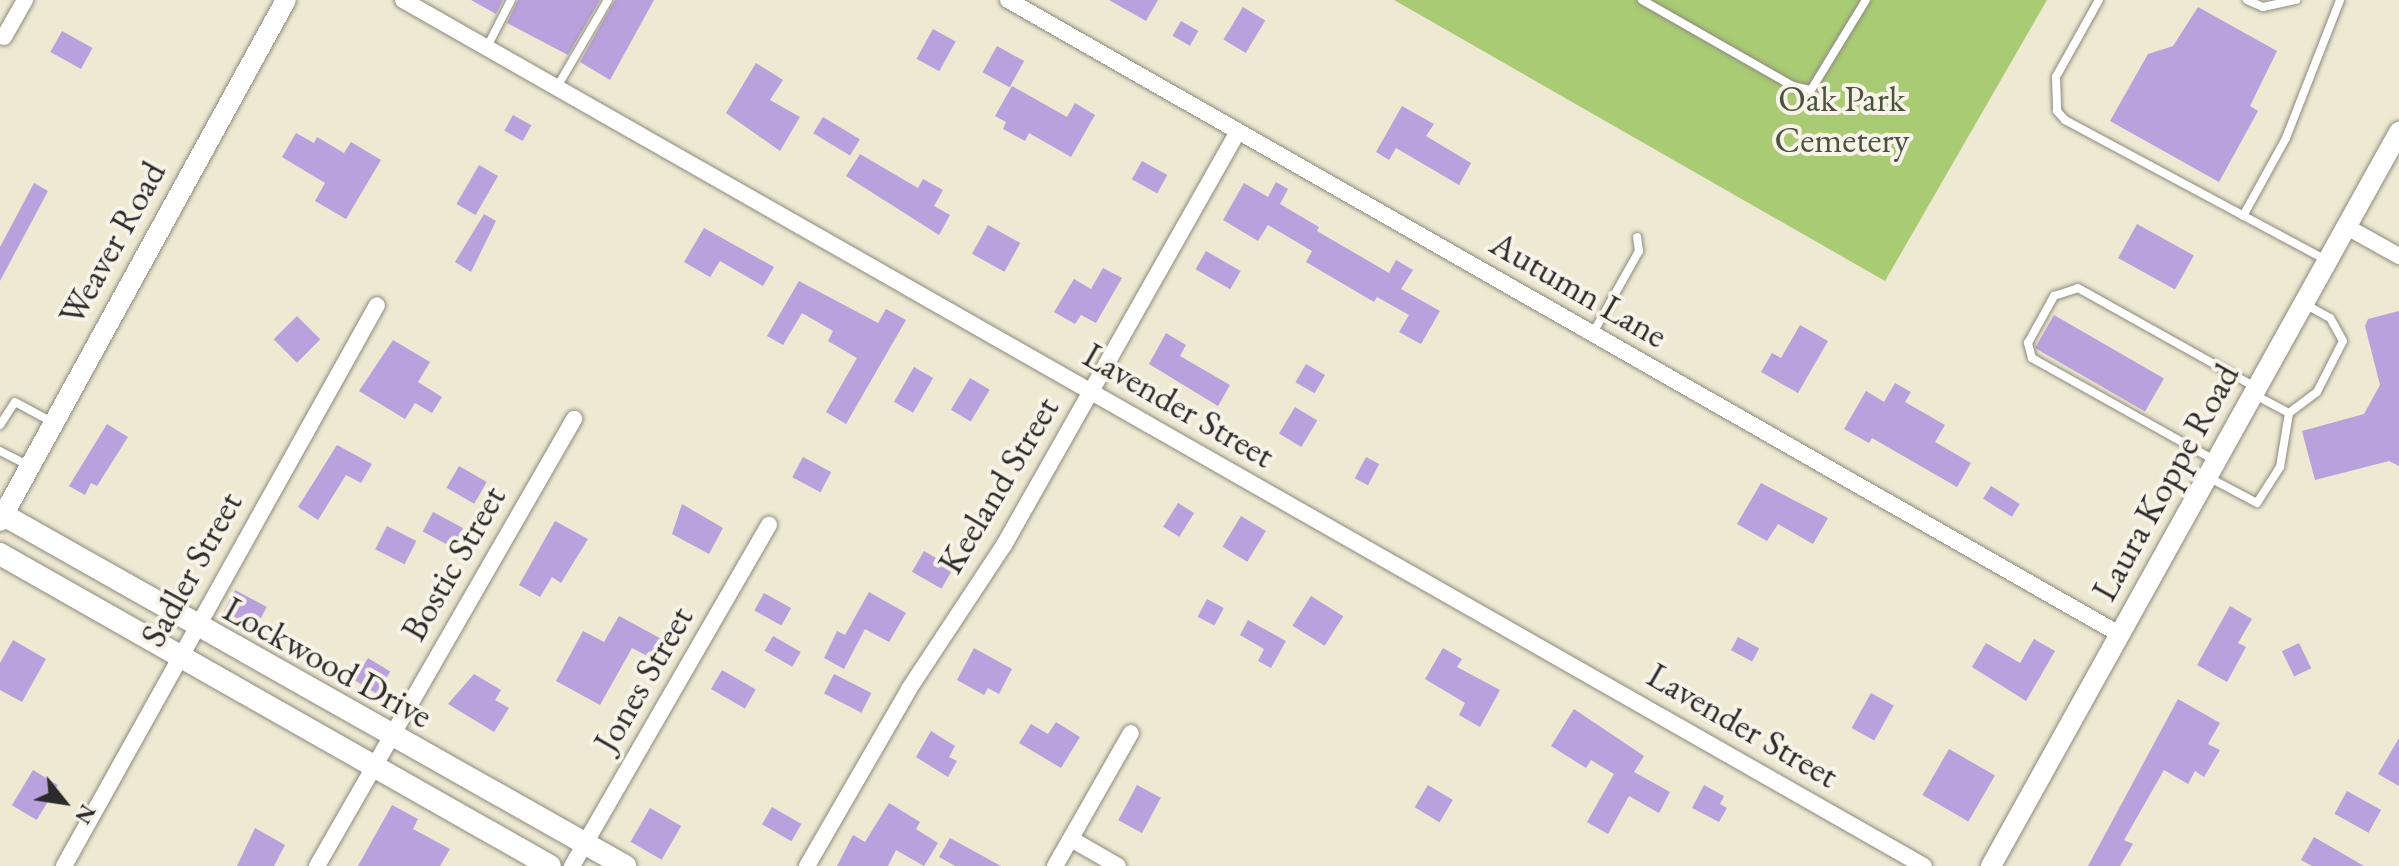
<!DOCTYPE html>
<html>
<head>
<meta charset="utf-8">
<style>
	body { margin:0 }
	#map { position:relative; width:2399px; height:866px; overflow:hidden; background:#eee9d2; font-family:"EB Garamond",serif }
	div>[style] { position:absolute }
	[style*='--x'] { left:calc(var(--x)*1px); top:calc(var(--y)*1px); width:calc(var(--w)*1px); rotate:calc(var(--a)*1deg) }
	.green>* { inset:0; background:#a9cb74 }
	.building>* { inset:0; background:#b9a1de; transform-origin:0 0 }
	.roads { filter:drop-shadow(0 0 2px #8c8a7e) drop-shadow(0 0 2px #8c8a7e) }
	.service>* { height:8px; margin:-4px; padding:0 4px; transform-origin:4px; border-radius:4px; background:#fff }
	.minor>* { height:16px; margin:-8px; padding:0 8px; transform-origin:8px; border-radius:8px; background:#fff }
	.tertiary>* { height:20px; margin:-10px; padding:0 10px; transform-origin:10px; border-radius:10px; background:#fff }
	.secondary>* { height:22px; margin:-11px; padding:0 11px; transform-origin:11px; border-radius:11px; background:#fff }
	span { translate:-50% -50%; white-space:nowrap; text-align:center; line-height:1.15; -webkit-text-stroke:8px #f7f3e8; paint-order:stroke }
	.park-label { font-size:36px; color:#4a533d }
	.street-label { font-size:36px; color:#2b2b2b }
	.north { position:absolute; left:24px; top:762px; width:80px; height:80px; -webkit-text-stroke:6px #f7f3e8; paint-order:stroke; rotate:120deg; font-size:22px; font-weight:700; line-height:32px; text-align:center; color:#2b2b2b }
	.north::after { content:''; display:block; margin:auto; width:28px; height:36px; background:#2b2b2b; clip-path:polygon(50% 0,100% 100%,50% 72%,0 100%) }
</style>
</head>
<body>
<div id="map">
	<div class="green">
		<div style="clip-path:polygon(1394px 0,2047px 0,1885px 281px)"></div>
	</div>
	<div class="building">
		<div style="clip-path:polygon(471px 0,503px 0,496px 14px)"></div>
		<div style="clip-path:polygon(518px 0,600px 0,568px 55px,507px 23px)"></div>
		<div style="clip-path:polygon(615px 0,654px 0,610px 80px,580px 62px)"></div>
		<div style="clip-path:polygon(1109px 0,1158px 0,1146px 21px)"></div>
		<div style="left:1243px;top:7px;width:26px;height:38px;rotate:31deg"></div>
		<div style="clip-path:polygon(2198px 7px,2277px 51px,2250px 106px,2258px 111px,2219px 182px,2110px 121px,2148px 54px,2173px 46px)"></div>
		<div style="left:1181px;top:21px;width:20px;height:17px;rotate:30deg"></div>
		<div style="left:933px;top:29px;width:26px;height:34px;rotate:29deg"></div>
		<div style="left:62px;top:31px;width:35px;height:24px;rotate:29deg"></div>
		<div style="left:997px;top:46px;width:31px;height:30px;rotate:29deg"></div>
		<div style="clip-path:polygon(756px 63px,783px 80px,770px 100px,800px 117px,780px 151px,726px 113px)"></div>
		<div style="clip-path:polygon(1012px 86px,1067px 117px,1075px 103px,1095px 115px,1071px 157px,1029px 133px,1025px 141px,1003px 129px,1006px 122px,995px 116px)"></div>
		<div style="clip-path:polygon(1402px 106px,1434px 124px,1426px 136px,1471px 163px,1459px 185px,1396px 148px,1389px 160px,1376px 152px)"></div>
		<div style="left:513px;top:115px;width:21px;height:18px;rotate:29deg"></div>
		<div style="left:823px;top:117px;width:43px;height:19px;rotate:31deg"></div>
		<div style="clip-path:polygon(296px 133px,314px 143px,317px 137px,344px 153px,351px 142px,381px 160px,346px 219px,315px 201px,325px 183px,282px 157px)"></div>
		<div style="clip-path:polygon(860px 154px,918px 188px,923px 179px,943px 190px,934px 206px,950px 215px,939px 235px,846px 176px)"></div>
		<div style="left:1142px;top:161px;width:29px;height:21px;rotate:29deg"></div>
		<div style="left:479px;top:165px;width:22px;height:45px;rotate:30deg"></div>
		<div style="clip-path:polygon(1276px 182px,1288px 189px,1280px 204px,1319px 227px,1317px 231px,1389px 273px,1396px 260px,1413px 270px,1401px 289px,1440px 311px,1421px 344px,1399px 332px,1409px 315px,1377px 297px,1374px 302px,1306px 262px,1312px 251px,1268px 225px,1258px 241px,1223px 220px,1244px 183px,1268px 197px)"></div>
		<div style="clip-path:polygon(34px 183px,48px 191px,0 281px,0 247px)"></div>
		<div style="clip-path:polygon(484px 214px,496px 221px,471px 272px,455px 262px)"></div>
		<div style="left:2137px;top:224px;width:65px;height:39px;rotate:29deg"></div>
		<div style="left:988px;top:225px;width:37px;height:33px;rotate:29deg"></div>
		<div style="clip-path:polygon(704px 228px,774px 267px,763px 286px,720px 261px,710px 277px,684px 262px)"></div>
		<div style="left:1206px;top:251px;width:40px;height:21px;rotate:30deg"></div>
		<div style="clip-path:polygon(1103px 268px,1122px 278px,1096px 323px,1081px 315px,1075px 324px,1054px 312px,1074px 279px,1091px 289px)"></div>
		<div style="clip-path:polygon(799px 281px,878px 323px,886px 309px,906px 320px,846px 424px,826px 412px,857px 358px,828px 341px,833px 331px,802px 313px,783px 345px,767px 336px)"></div>
		<div style="clip-path:polygon(2399px 311px,2399px 466px,2389px 461px,2315px 480px,2302px 431px,2364px 414px,2380px 385px,2365px 326px,2368px 319px)"></div>
		<div style="left:2054px;top:315px;width:127px;height:38px;rotate:30deg"></div>
		<div style="left:297px;top:316px;width:33px;height:33px;rotate:45deg"></div>
		<div style="clip-path:polygon(1800px 325px,1828px 341px,1798px 393px,1761px 372px,1772px 353px,1781px 358px)"></div>
		<div style="clip-path:polygon(1166px 333px,1186px 345px,1180px 356px,1230px 385px,1218px 406px,1149px 364px)"></div>
		<div style="clip-path:polygon(393px 340px,430px 362px,418px 382px,442px 397px,432px 413px,415px 403px,405px 419px,359px 391px)"></div>
		<div style="left:1306px;top:364px;width:22px;height:21px;rotate:30deg"></div>
		<div style="left:914px;top:367px;width:22px;height:40px;rotate:30deg"></div>
		<div style="left:970px;top:378px;width:23px;height:37px;rotate:31deg"></div>
		<div style="clip-path:polygon(1895px 383px,1911px 392px,1905px 402px,1945px 425px,1935px 442px,1971px 463px,1957px 487px,1872px 438px,1869px 443px,1844px 429px,1866px 391px,1884px 402px)"></div>
		<div style="left:1295px;top:407px;width:26px;height:31px;rotate:31deg"></div>
		<div style="clip-path:polygon(107px 424px,128px 437px,97px 486px,91px 483px,85px 495px,69px 486px)"></div>
		<div style="clip-path:polygon(337px 445px,372px 464px,361px 483px,346px 475px,318px 520px,298px 507px)"></div>
		<div style="left:803px;top:457px;width:32px;height:23px;rotate:28deg"></div>
		<div style="left:1366px;top:457px;width:15px;height:24px;rotate:28deg"></div>
		<div style="left:459px;top:466px;width:32px;height:25px;rotate:30deg"></div>
		<div style="clip-path:polygon(1761px 483px,1828px 518px,1813px 544px,1778px 524px,1767px 541px,1737px 524px)"></div>
		<div style="left:1991px;top:486px;width:34px;height:15px;rotate:32deg"></div>
		<div style="left:1178px;top:503px;width:19px;height:28px;rotate:32deg"></div>
		<div style="clip-path:polygon(682px 504px,723px 528px,709px 554px,672px 534px)"></div>
		<div style="left:433px;top:512px;width:34px;height:22px;rotate:28deg"></div>
		<div style="left:1241px;top:516px;width:29px;height:36px;rotate:31deg"></div>
		<div style="clip-path:polygon(555px 521px,588px 539px,561px 583px,552px 577px,540px 597px,519px 585px)"></div>
		<div style="left:387px;top:526px;width:33px;height:26px;rotate:27deg"></div>
		<div style="left:924px;top:551px;width:34px;height:24px;rotate:30deg"></div>
		<div style="left:235px;top:590px;width:36px;height:24px;rotate:28deg"></div>
		<div style="clip-path:polygon(869px 592px,906px 613px,889px 642px,865px 629px,844px 669px,824px 658px,837px 631px,845px 635px)"></div>
		<div style="left:764px;top:593px;width:31px;height:20px;rotate:29deg"></div>
		<div style="left:1311px;top:596px;width:38px;height:35px;rotate:32deg"></div>
		<div style="left:1207px;top:599px;width:19px;height:20px;rotate:28deg"></div>
		<div style="clip-path:polygon(2230px 606px,2252px 619px,2238px 643px,2246px 647px,2227px 682px,2197px 665px)"></div>
		<div style="clip-path:polygon(619px 616px,667px 642px,657px 661px,632px 648px,600px 705px,556px 681px,583px 631px,604px 642px)"></div>
		<div style="clip-path:polygon(1248px 620px,1286px 641px,1271px 668px,1258px 661px,1264px 649px,1240px 635px)"></div>
		<div style="left:773px;top:636px;width:32px;height:17px;rotate:30deg"></div>
		<div style="left:1738px;top:637px;width:24px;height:15px;rotate:28deg"></div>
		<div style="clip-path:polygon(2034px 639px,2055px 651px,2026px 701px,1972px 667px,1986px 643px,2020px 663px)"></div>
		<div style="clip-path:polygon(13px 640px,46px 659px,22px 702px,0 690px,0 663px)"></div>
		<div style="left:2299px;top:643px;width:28px;height:19px;rotate:64deg"></div>
		<div style="clip-path:polygon(974px 648px,1012px 669px,999px 694px,988px 688px,984px 695px,957px 680px)"></div>
		<div style="clip-path:polygon(1443px 648px,1462px 659px,1457px 667px,1500px 690px,1480px 727px,1459px 715px,1465px 703px,1425px 679px)"></div>
		<div style="left:368px;top:658px;width:26px;height:26px;rotate:31deg"></div>
		<div style="left:722px;top:670px;width:39px;height:22px;rotate:30deg"></div>
		<div style="clip-path:polygon(474px 674px,501px 690px,495px 700px,509px 708px,494px 732px,448px 704px)"></div>
		<div style="left:834px;top:674px;width:42px;height:22px;rotate:27deg"></div>
		<div style="left:1871px;top:693px;width:26px;height:40px;rotate:29deg"></div>
		<div style="clip-path:polygon(2178px 699px,2220px 723px,2208px 744px,2220px 750px,2204px 777px,2195px 771px,2188px 784px,2164px 770px,2124px 840px,2133px 844px,2120px 866px,2088px 866px)"></div>
		<div style="clip-path:polygon(1574px 709px,1644px 756px,1634px 772px,1670px 792px,1659px 813px,1629px 796px,1608px 834px,1587px 822px,1614px 774px,1591px 760px,1586px 768px,1551px 746px)"></div>
		<div style="clip-path:polygon(1056px 722px,1080px 737px,1061px 768px,1019px 743px,1031px 724px,1048px 734px)"></div>
		<div style="clip-path:polygon(931px 731px,955px 746px,949px 757px,957px 761px,948px 777px,916px 757px)"></div>
		<div style="clip-path:polygon(2399px 738px,2399px 786px,2378px 774px)"></div>
		<div style="left:1949px;top:749px;width:53px;height:53px;rotate:30deg"></div>
		<div style="left:33px;top:770px;width:29px;height:41px;rotate:31deg"></div>
		<div style="left:1137px;top:785px;width:27px;height:40px;rotate:28deg"></div>
		<div style="left:1428px;top:785px;width:29px;height:26px;rotate:31deg"></div>
		<div style="clip-path:polygon(1704px 785px,1724px 796px,1720px 804px,1727px 808px,1719px 822px,1692px 808px)"></div>
		<div style="left:2347px;top:791px;width:39px;height:26px;rotate:29deg"></div>
		<div style="clip-path:polygon(889px 803px,920px 822px,916px 829px,938px 843px,924px 866px,896px 850px,888px 866px,837px 866px,853px 835px,865px 842px)"></div>
		<div style="clip-path:polygon(392px 805px,418px 819px,413px 829px,450px 849px,440px 866px,358px 866px)"></div>
		<div style="left:772px;top:807px;width:34px;height:20px;rotate:30deg"></div>
		<div style="left:650px;top:808px;width:36px;height:39px;rotate:30deg"></div>
		<div style="clip-path:polygon(255px 828px,285px 845px,274px 866px,237px 866px)"></div>
		<div style="clip-path:polygon(2314px 837px,2364px 866px,2312px 866px,2301px 860px)"></div>
		<div style="clip-path:polygon(950px 838px,1001px 866px,955px 866px,939px 857px)"></div>
	</div>
	<div class="roads">
		<div class="service">
			<div style="--x:1642;--y:0;--w:174;--a:29.7"></div>
			<div style="--x:1793;--y:86;--w:18;--a:13"></div>
			<div style="--x:1811;--y:90;--w:105;--a:-58.6"></div>
			<div style="--x:2099;--y:0;--w:88;--a:119.2"></div>
			<div style="--x:2056;--y:77;--w:34;--a:88"></div>
			<div style="--x:2057;--y:111;--w:12;--a:48"></div>
			<div style="--x:2065;--y:120;--w:298;--a:28.2"></div>
			<div style="--x:2247;--y:0;--w:17;--a:24"></div>
			<div style="--x:2263;--y:7;--w:34;--a:-12"></div>
			<div style="--x:487;--y:47;--w:53;--a:-62.9"></div>
			<div style="--x:557;--y:87;--w:101;--a:-59.6"></div>
			<div style="--x:2243;--y:216;--w:89;--a:-61.1"></div>
			<div style="--x:2286;--y:138;--w:148;--a:-68.6"></div>
			<div style="--x:1593;--y:333;--w:94;--a:-60.7"></div>
			<div style="--x:1639;--y:251;--w:14;--a:-98"></div>
			<div style="--x:2255;--y:395;--w:38;--a:28"></div>
			<div style="--x:2289;--y:413;--w:35;--a:-37"></div>
			<div style="--x:2317;--y:392;--w:57;--a:-63"></div>
			<div style="--x:2343;--y:341;--w:26;--a:-119"></div>
			<div style="--x:2330;--y:318;--w:29;--a:-151"></div>
			<div style="--x:0;--y:425;--w:27;--a:-57"></div>
			<div style="--x:15;--y:402;--w:42;--a:28.4"></div>
			<div style="--x:0;--y:451;--w:33;--a:27"></div>
			<div style="--x:2216;--y:461;--w:211;--a:-150.8"></div>
			<div style="--x:2032;--y:358;--w:16;--a:-105"></div>
			<div style="--x:2028;--y:343;--w:54;--a:-61"></div>
			<div style="--x:2054;--y:296;--w:25;--a:-18"></div>
			<div style="--x:2078;--y:288;--w:205;--a:29.2"></div>
			<div style="--x:2208;--y:477;--w:55;--a:28"></div>
			<div style="--x:2257;--y:503;--w:43;--a:-57.4"></div>
			<div style="--x:2280;--y:467;--w:55;--a:-80.5"></div>
		</div>
		<div class="minor">
			<div style="--x:403;--y:0;--w:1750;--a:29.66"></div>
			<div style="--x:1008;--y:0;--w:1279;--a:29.71"></div>
			<div style="--x:4;--y:37;--w:43;--a:-60.4"></div>
			<div style="--x:2347;--y:227;--w:60;--a:29.1"></div>
			<div style="--x:1071;--y:839;--w:54;--a:29.9"></div>
			<div style="--x:64;--y:866;--w:642;--a:-60.84"></div>
			<div style="--x:317;--y:866;--w:516;--a:-60.1"></div>
			<div style="--x:572;--y:866;--w:394;--a:-60"></div>
			<div style="--x:807;--y:866;--w:204;--a:-60"></div>
			<div style="--x:909;--y:689;--w:173;--a:-56.6"></div>
			<div style="--x:1004;--y:545;--w:473;--a:-60.5"></div>
			<div style="--x:1055;--y:866;--w:153;--a:-60.3"></div>
		</div>
		<div class="tertiary">
			<div style="--x:0;--y:521;--w:594;--a:-61.24"></div>
			<div style="--x:1991;--y:866;--w:840;--a:-60.93"></div>
		</div>
		<div class="secondary">
			<div style="--x:0;--y:513;--w:718;--a:29.46"></div>
			<div style="--x:0;--y:554;--w:632;--a:29.57"></div>
		</div>
	</div>
	<div class="park-label">
		<span style="left:1842px;top:119px">Oak Park<br>Cemetery</span>
	</div>
	<div class="street-label">
		<span style="left:112px;top:243px;rotate:-61deg">Weaver Road</span>
		<span style="left:1579px;top:289px;rotate:30deg">Autumn Lane</span>
		<span style="left:1179px;top:405px;rotate:30deg">Lavender Street</span>
		<span style="left:2165px;top:482px;rotate:-61deg">Laura Koppe Road</span>
		<span style="left:998px;top:485px;rotate:-59deg">Keeland Street</span>
		<span style="left:453px;top:563px;rotate:-60deg">Bostic Street</span>
		<span style="left:191px;top:569px;rotate:-61deg">Sadler Street</span>
		<span style="left:328px;top:662px;rotate:29deg">Lockwood Drive</span>
		<span style="left:643px;top:679px;rotate:-60deg">Jones Street</span>
		<span style="left:1743px;top:725px;rotate:30deg">Lavender Street</span>
	</div>
	<div class="north">N</div>
</div>
</body>
</html>
